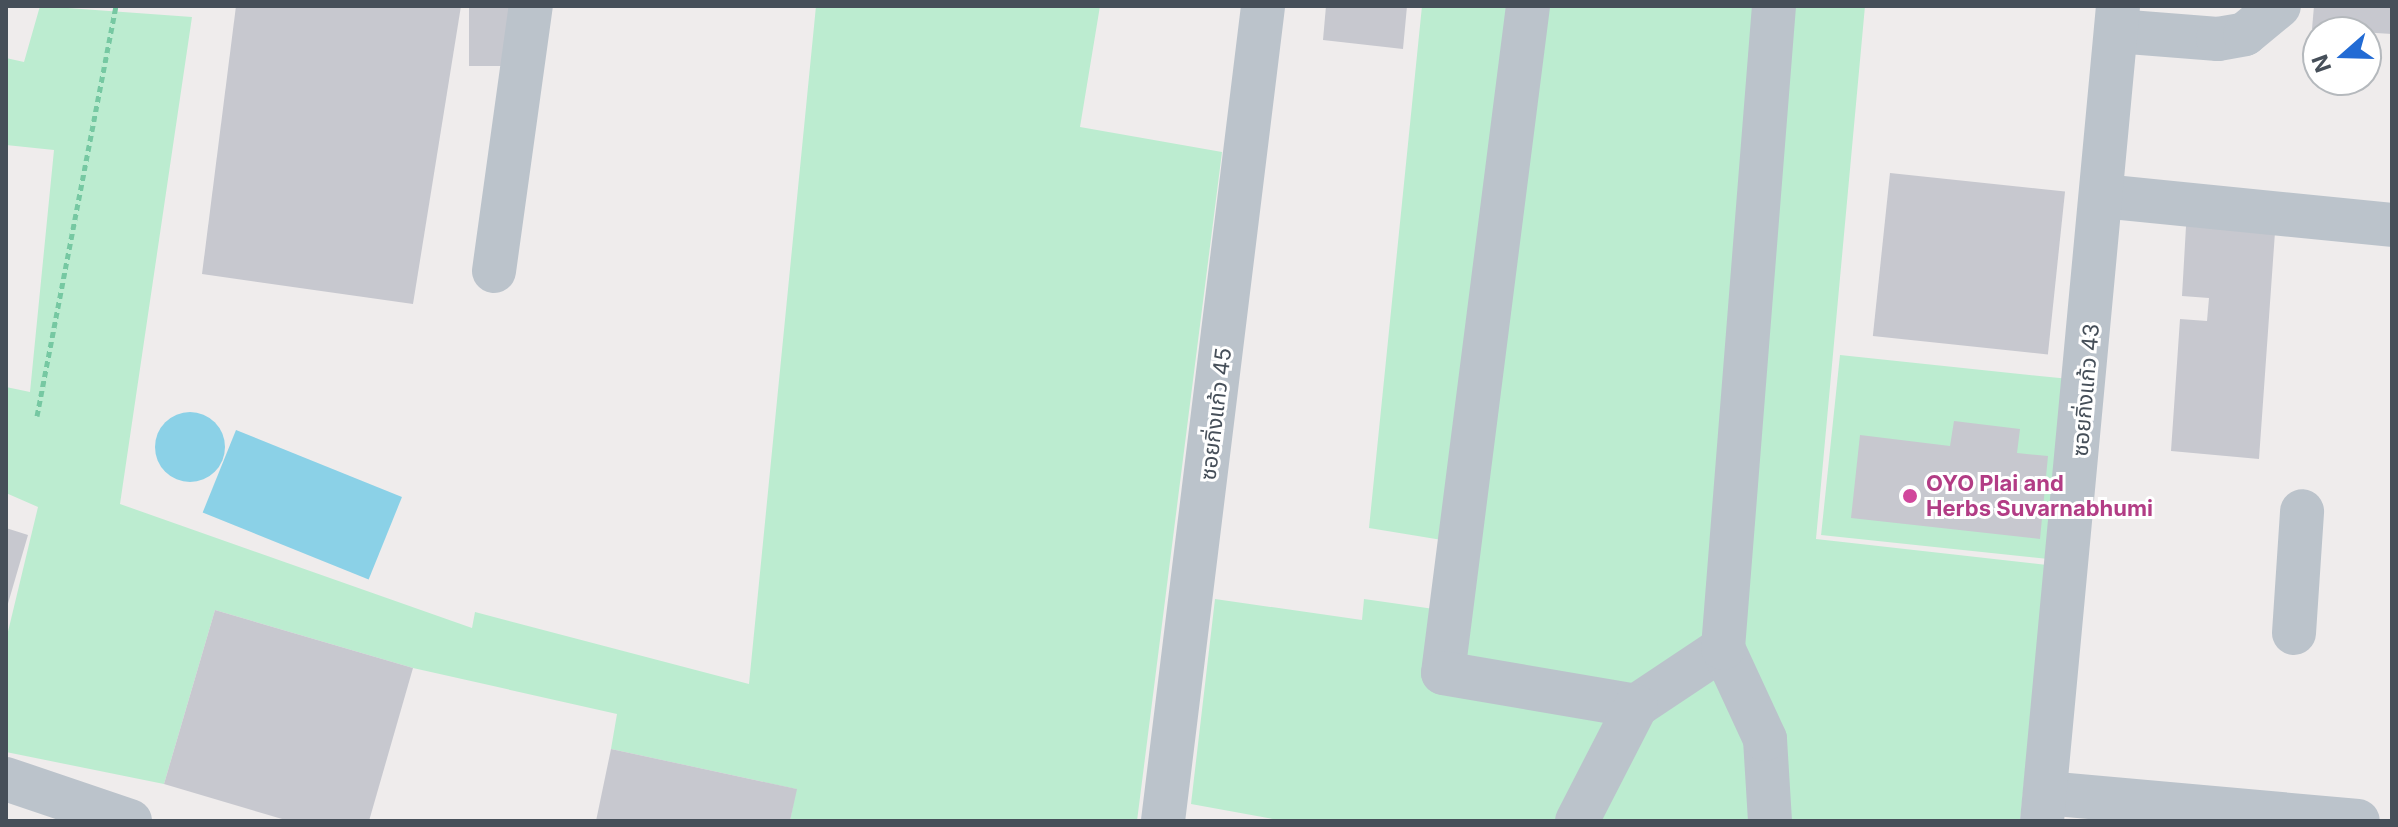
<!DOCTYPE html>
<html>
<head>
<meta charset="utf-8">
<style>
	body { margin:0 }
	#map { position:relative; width:2398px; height:827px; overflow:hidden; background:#efecec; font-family:Inter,"Noto Sans Thai",sans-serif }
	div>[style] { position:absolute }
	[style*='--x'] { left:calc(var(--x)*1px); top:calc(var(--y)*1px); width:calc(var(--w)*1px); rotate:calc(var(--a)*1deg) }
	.green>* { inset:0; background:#bcecd0; transform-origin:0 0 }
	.water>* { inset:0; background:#8bd1e7; transform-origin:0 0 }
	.round { border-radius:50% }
	.building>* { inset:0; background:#c7c8cf; transform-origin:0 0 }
	.path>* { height:5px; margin-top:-2.5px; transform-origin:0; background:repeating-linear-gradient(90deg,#76c8a2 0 6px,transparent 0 10px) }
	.minor>* { height:44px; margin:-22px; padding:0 22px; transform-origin:22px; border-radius:22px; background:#bbc3cb }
	.dots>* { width:22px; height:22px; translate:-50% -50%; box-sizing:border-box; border:4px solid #fff; border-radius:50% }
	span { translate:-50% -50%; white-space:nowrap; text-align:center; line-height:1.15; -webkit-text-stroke:6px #fff; paint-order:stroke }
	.street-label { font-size:22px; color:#464f59 }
	.hotel-label { font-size:22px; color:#b23c85; font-weight:700 }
	.left { translate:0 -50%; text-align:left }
	.frame { position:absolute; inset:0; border:8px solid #464f59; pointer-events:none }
	.north { position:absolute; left:2302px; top:16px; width:80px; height:80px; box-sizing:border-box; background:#fff; border:2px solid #b5b9bd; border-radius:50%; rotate:250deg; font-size:22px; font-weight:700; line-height:32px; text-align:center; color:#464f59 }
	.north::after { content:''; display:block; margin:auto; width:28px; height:36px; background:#226bd4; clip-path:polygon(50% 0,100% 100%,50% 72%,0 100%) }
</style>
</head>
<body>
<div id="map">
	<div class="green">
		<div style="clip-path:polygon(40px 6px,192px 17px,120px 504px,472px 628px,475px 612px,749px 684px,816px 6px,1100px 6px,1080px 127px,1222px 152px,1137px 821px,790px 821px,796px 789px,611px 749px,617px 714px,413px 668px,215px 610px,164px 784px,6px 752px,6px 640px,38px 507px,6px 493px,6px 387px,30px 392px,54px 150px,6px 145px,6px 58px,24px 62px)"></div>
		<div style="clip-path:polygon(1422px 6px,1865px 6px,1816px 539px,2047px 565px,2020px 821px,1284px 821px,1191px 804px,1215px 599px,1362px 620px,1364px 599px,1434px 609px,1442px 540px,1369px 528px)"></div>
		<div style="left:1840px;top:355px;width:226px;height:181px;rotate:6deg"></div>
	</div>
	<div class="water">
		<div class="round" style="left:155px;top:412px;width:70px;height:70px"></div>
		<div style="left:236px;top:430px;width:179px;height:89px;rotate:22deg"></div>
	</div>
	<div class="building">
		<div style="clip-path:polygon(236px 6px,461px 6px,413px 304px,202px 274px)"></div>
		<div style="left:469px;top:6px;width:40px;height:60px"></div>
		<div style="clip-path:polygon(1326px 6px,1407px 6px,1403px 49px,1323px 40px)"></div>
		<div style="clip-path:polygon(2314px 6px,2392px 6px,2392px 34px,2312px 29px)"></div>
		<div style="left:1890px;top:173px;width:176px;height:164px;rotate:6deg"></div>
		<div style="clip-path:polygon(2187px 209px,2276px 218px,2259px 459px,2171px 451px,2180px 319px,2207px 321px,2209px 298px,2182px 296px)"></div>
		<div style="clip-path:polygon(1954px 421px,2020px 429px,2017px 453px,2048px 456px,2040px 539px,1851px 518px,1860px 435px,1950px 446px)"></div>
		<div style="clip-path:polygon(6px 528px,28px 535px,7px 607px,6px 606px)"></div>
		<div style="clip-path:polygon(215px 610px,413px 668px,369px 821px,289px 821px,164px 784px)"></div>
		<div style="clip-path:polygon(611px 749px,797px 789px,790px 821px,596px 821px)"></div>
	</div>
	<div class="path">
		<div style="--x:37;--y:416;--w:418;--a:-79.1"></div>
	</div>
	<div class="minor">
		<div style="--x:1528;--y:6;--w:672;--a:97.26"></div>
		<div style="--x:1443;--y:673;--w:196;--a:9.7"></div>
		<div style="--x:1636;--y:706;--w:105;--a:-33.7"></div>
		<div style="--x:2116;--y:31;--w:102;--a:4.5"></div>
		<div style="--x:2218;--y:39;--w:27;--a:-10"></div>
		<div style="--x:2245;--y:34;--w:44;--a:-39.5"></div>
		<div style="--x:2102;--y:196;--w:291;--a:5.7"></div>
		<div style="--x:494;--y:271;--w:268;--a:-82.1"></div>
		<div style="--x:2294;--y:633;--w:122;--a:-86.2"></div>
		<div style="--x:6;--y:779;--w:131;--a:18.7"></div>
		<div style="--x:2045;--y:793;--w:314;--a:5.1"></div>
		<div style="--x:1163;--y:821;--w:821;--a:-83"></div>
		<div style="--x:1577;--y:821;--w:129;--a:-62.8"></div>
		<div style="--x:1770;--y:821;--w:82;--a:-93.5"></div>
		<div style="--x:1765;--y:739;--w:100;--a:-114.8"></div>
		<div style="--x:1723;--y:648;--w:644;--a:-85.46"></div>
		<div style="--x:2042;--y:821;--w:819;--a:-84.67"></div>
	</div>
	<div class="dots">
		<div style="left:1910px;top:496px;background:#d1479c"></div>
	</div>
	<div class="street-label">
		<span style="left:2086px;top:390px;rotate:-85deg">ซอยกิ่งแก้ว 43</span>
		<span style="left:1216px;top:414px;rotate:-83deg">ซอยกิ่งแก้ว 45</span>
	</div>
	<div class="hotel-label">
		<span class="left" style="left:1926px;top:496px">OYO Plai and<br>Herbs Suvarnabhumi</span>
	</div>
	<div class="frame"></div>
	<div class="north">N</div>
</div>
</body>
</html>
